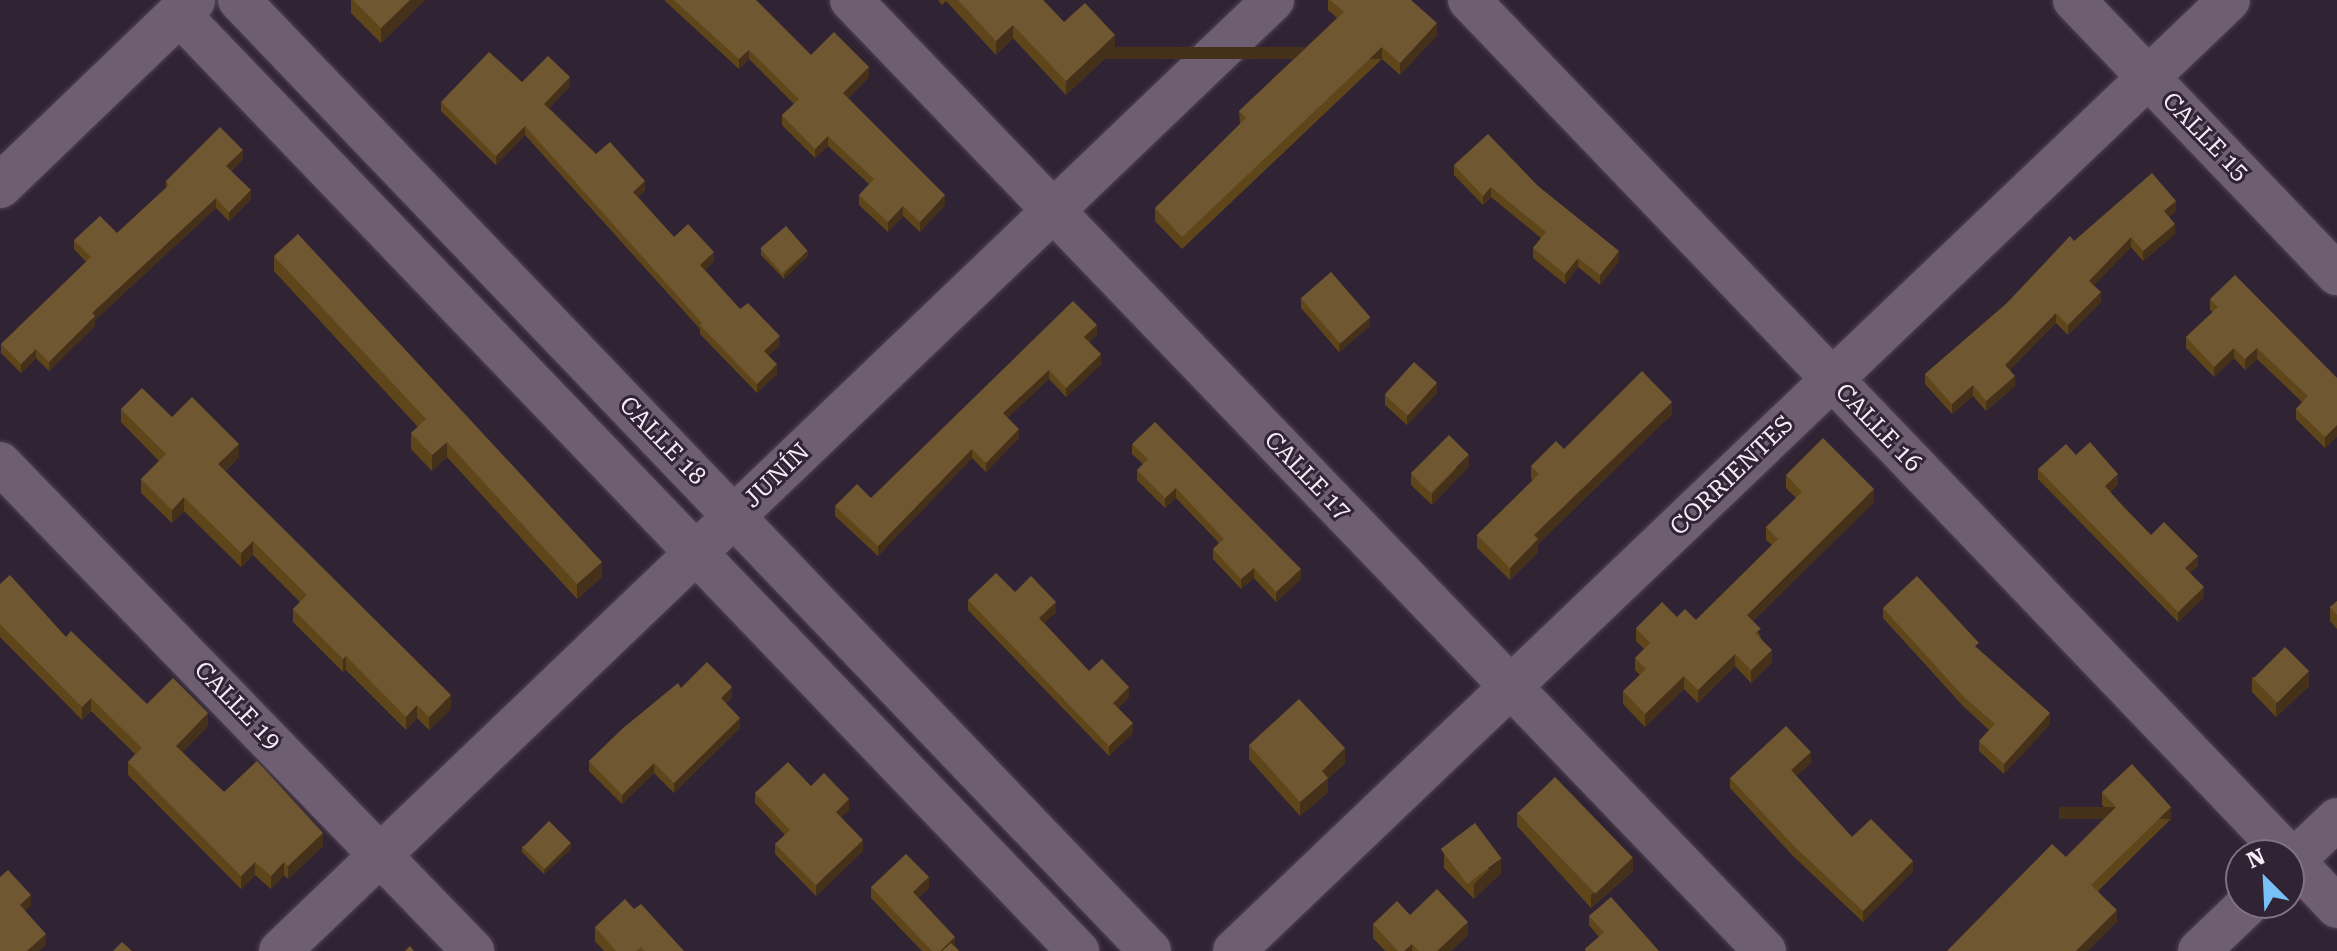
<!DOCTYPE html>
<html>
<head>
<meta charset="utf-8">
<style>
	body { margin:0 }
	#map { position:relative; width:2337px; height:951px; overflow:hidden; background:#302334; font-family:"Roboto Serif",serif }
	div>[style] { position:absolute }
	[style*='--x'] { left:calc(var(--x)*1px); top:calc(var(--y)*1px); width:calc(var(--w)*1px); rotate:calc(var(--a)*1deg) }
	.roads { filter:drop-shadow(0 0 2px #4d4250) drop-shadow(0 0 2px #4d4250) }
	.street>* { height:42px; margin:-21px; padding:0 21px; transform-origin:21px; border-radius:21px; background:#6e5e72 }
	.secondary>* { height:44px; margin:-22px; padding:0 22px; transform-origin:22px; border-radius:22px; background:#6e5e72 }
	.wall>* { inset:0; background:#5e461a }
	.shaded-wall>* { inset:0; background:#45301a; transform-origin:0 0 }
	.building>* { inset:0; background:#6f5731; transform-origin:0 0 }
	span { translate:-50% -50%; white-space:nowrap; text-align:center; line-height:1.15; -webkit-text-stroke:6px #302334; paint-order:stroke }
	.street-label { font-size:24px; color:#f5ecf7 }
	.north { position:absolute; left:2225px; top:839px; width:80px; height:80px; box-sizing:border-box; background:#302334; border:2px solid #7f7382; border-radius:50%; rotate:336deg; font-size:22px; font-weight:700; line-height:32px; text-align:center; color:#f5ecf7 }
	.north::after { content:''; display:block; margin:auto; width:28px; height:36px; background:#79bff8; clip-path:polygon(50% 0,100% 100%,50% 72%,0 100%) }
</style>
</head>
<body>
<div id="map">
	<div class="roads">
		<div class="street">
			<div style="--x:239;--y:0;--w:1317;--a:46.23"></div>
			<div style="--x:851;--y:0;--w:1319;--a:46.14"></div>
			<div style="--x:1469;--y:0;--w:1184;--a:46.23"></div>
			<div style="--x:2074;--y:0;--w:380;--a:46.2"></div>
			<div style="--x:179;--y:14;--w:1299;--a:46.19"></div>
			<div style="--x:0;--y:463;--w:680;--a:45.89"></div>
			<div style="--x:2289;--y:856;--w:70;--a:46.7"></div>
			<div style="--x:2289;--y:865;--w:66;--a:-43.8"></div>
			<div style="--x:280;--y:951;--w:1375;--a:-43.76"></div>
			<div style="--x:1234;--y:951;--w:1376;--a:-43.7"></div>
			<div style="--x:2199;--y:951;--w:69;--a:-43.8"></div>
		</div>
		<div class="secondary">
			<div style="--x:0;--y:186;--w:268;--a:-43.9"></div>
		</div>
	</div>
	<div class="wall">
		<div style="clip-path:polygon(351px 0,425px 0,381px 43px,351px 13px)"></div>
		<div style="clip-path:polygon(665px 0,756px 0,811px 55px,869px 77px,848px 98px,945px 205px,920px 232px,903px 216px,888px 232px,859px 205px,859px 195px,869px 184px,828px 146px,815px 158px,782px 125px,782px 115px,794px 104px,749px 59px,739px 69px,665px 1px)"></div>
		<div style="clip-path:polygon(938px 0,1043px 0,1064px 22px,1115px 49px,1066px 95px,1013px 38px,996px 55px,946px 1px,942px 5px)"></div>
		<div style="clip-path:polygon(1328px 0,1411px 0,1437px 35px,1400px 75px,1382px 59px,1182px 249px,1155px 221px,1155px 208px,1240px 124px,1239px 111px,1337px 18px,1328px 10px)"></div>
		<div style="clip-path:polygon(522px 82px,570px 86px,549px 108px,596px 154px,645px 190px,638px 197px,674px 237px,714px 261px,705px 270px,740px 309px,780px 345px,768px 356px,777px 374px,757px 393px,700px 334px,700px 329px,525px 135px,496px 165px,441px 111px,441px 102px)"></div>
		<div style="clip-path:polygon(243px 159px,231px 171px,251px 199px,229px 221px,216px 208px,95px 320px,95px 326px,49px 371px,36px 358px,21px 373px,1px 353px,1px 344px,86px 262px,74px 249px,74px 240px,117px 233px,166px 188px,166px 181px)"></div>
		<div style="clip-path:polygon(1454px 165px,1538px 186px,1619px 261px,1600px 285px,1578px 267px,1565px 284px,1533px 258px,1533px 248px,1541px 238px,1491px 197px,1483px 205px,1454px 175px)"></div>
		<div style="clip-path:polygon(2176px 211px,2169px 217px,2175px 234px,2143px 261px,2131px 247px,2094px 285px,2101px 302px,2068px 335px,2056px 323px,2010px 370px,2015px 386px,1986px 411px,1973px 396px,1952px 414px,1925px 384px,1925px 374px,2006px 304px,2074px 241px)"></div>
		<div style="clip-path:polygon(761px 249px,808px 256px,784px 279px,761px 255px)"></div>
		<div style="clip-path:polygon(274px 256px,602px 577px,577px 599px,447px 457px,432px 471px,411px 449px,411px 433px,418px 427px,274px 271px)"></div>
		<div style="clip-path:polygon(1301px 299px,1370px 326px,1339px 352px,1301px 308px)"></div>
		<div style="clip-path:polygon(2210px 299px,2337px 378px,2337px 436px,2325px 448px,2296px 419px,2296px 409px,2302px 402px,2257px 359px,2245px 370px,2234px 358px,2214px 377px,2186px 348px,2186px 337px,2213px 312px,2210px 310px)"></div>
		<div style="clip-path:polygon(1097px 335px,1089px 342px,1101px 364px,1066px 397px,1049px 379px,1007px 418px,1019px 438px,986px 472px,972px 458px,878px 556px,835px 516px,835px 506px,871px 498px)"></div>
		<div style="clip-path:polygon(1437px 393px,1407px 425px,1385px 405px,1385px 395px)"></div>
		<div style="clip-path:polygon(121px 409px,172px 417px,239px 457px,225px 471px,451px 709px,429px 730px,417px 718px,406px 730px,346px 670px,343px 672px,293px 622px,293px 609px,300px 602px,253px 555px,241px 567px,184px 511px,172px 523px,141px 493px,141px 479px,159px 461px,121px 422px)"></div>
		<div style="clip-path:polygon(1672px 414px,1538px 544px,1538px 552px,1510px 580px,1477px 548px,1477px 535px,1533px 480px,1531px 479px,1531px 466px,1564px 449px)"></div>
		<div style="clip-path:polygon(1132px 444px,1301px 579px,1276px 602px,1254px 578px,1241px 589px,1213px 559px,1213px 549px,1219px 543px,1176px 498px,1165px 508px,1137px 480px,1137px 470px,1143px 464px,1132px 454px)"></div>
		<div style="clip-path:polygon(2076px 455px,2118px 484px,2110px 492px,2151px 535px,2198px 566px,2190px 573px,2204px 597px,2178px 622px,2038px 479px,2038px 469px)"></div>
		<div style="clip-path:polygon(1469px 466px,1432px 505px,1411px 485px,1411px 474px)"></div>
		<div style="clip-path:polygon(1786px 475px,1874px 502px,1753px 621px,1772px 662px,1751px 683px,1735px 666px,1698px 703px,1684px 689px,1645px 727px,1623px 704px,1623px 691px,1640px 675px,1635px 670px,1635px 658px,1644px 649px,1636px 641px,1636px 628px,1677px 617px,1696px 620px,1772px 545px,1766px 540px,1766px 527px,1796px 498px,1786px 488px)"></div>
		<div style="clip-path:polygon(0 584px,66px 637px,147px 704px,208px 726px,182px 752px,224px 792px,323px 846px,288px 879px,284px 875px,271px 889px,255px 875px,241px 889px,128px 775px,128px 762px,135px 754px,91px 711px,82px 720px,0 637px)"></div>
		<div style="clip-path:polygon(968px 600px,1056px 612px,1044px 623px,1089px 671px,1129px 697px,1118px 708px,1133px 733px,1109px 756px,968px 610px)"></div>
		<div style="clip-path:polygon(2337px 601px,2337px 629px,2330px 621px,2330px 607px)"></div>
		<div style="clip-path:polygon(1883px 608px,1979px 650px,2050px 724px,2004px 774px,1979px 751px,1979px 741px,1989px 730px,1963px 706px,1883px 618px)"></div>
		<div style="clip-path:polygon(2252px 677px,2309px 686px,2276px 717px,2252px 692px)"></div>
		<div style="clip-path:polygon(681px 688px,732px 697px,726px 703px,740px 728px,674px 793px,654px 773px,622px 804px,589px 771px,589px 761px)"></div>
		<div style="clip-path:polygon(1249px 745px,1345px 763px,1328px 779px,1328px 792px,1300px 816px,1249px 759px)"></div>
		<div style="clip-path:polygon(1811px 763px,1796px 776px,1852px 837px,1913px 871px,1863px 922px,1793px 856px,1730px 788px,1730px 778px)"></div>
		<div style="clip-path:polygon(811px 786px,849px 810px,841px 817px,863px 851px,816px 896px,775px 854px,775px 844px,785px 835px,755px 803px,755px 793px)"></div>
		<div style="clip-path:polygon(2102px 792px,2171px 819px,2098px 891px,2117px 922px,2066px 857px,2110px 813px,2102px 805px)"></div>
		<div style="clip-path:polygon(1517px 812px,1633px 871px,1591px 908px,1517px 826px)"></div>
		<div style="clip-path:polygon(522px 846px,571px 849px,544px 874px,522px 852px)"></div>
		<div style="clip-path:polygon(1444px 853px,1501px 873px,1474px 899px,1444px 868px)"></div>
		<div style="clip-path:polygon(871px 887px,929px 888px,918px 898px,959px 951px,922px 951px,871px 898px)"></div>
		<div style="clip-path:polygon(634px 909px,684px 951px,604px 951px,595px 941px,595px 927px)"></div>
		<div style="clip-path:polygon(1410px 915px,1468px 935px,1451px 951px,1385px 951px,1373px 938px,1373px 924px)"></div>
		<div style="clip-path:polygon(1589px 916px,1659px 951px,1585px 951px,1585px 949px,1599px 937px,1589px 925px)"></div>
	</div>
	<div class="shaded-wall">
		<div style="clip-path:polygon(410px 0,425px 0,381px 43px,381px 28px)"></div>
		<div style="clip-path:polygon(1437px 23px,1437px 35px,1400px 75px,1400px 63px)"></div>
		<div style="clip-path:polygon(1013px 25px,1013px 38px,996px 55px,996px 41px)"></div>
		<div style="clip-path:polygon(1115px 35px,1115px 49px,1066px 95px,1066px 81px)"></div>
		<div style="left:1382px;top:47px;width:12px;height:276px;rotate:90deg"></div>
		<div style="clip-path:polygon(749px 50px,749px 59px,739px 69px,739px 59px)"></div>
		<div style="clip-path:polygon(869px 67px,869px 77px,843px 103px,843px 93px)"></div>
		<div style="clip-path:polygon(570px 77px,570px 86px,544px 113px,544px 104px)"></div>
		<div style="clip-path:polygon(525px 126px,525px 135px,496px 165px,496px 156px)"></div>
		<div style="clip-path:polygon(828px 136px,828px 146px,815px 158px,815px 149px)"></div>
		<div style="clip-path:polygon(243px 150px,243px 159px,226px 175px,226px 166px)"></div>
		<div style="clip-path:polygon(645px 181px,645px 190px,633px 201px,633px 192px)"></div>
		<div style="clip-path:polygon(1491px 187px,1491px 197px,1483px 205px,1483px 196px)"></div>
		<div style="clip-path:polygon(251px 190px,251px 199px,229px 221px,229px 212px)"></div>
		<div style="clip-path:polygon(945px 195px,945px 205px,920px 232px,920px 222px)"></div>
		<div style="clip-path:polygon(216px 198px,216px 208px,95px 320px,95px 326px,49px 371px,49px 362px,92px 313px)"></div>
		<div style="clip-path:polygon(2176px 201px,2176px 211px,2164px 221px,2164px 211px)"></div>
		<div style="clip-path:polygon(903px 206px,903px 216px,888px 232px,888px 222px)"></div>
		<div style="clip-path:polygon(2175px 224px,2175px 234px,2143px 261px,2143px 251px)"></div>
		<div style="clip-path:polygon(2131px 237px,2131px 247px,2089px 291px,2089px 281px)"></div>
		<div style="clip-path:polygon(808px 251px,808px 256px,784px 279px,784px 274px)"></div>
		<div style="clip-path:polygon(1619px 251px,1619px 261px,1600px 285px,1600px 275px)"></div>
		<div style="clip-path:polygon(714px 252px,714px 261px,700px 274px,700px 265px)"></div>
		<div style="clip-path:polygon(1578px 258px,1578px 267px,1565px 284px,1565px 274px)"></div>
		<div style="clip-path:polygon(2101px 292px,2101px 302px,2068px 335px,2068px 325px)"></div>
		<div style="clip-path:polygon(2056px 313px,2056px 323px,2005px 375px,2005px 365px)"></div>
		<div style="clip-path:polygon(1370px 317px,1370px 326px,1339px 352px,1339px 343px)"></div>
		<div style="clip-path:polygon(1097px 325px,1097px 335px,1084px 347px,1084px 337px)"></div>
		<div style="clip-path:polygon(780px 336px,780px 345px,764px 360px,764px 351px)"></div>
		<div style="clip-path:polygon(2234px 348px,2234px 358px,2214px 377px,2214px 367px)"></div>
		<div style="clip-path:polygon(2257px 348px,2257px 359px,2245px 370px,2245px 359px)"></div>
		<div style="clip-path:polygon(36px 349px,36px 358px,21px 373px,21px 364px)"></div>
		<div style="clip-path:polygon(1101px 354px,1101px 364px,1066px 397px,1066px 388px)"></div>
		<div style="clip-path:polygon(777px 364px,777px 374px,757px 393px,757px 384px)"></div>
		<div style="clip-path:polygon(1049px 370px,1049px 379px,1003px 422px,1003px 413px)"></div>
		<div style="clip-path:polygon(2015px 376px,2015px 386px,1986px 411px,1986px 401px)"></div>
		<div style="clip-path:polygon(1437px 383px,1437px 393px,1407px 425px,1407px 415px)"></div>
		<div style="clip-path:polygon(1973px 385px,1973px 396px,1952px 414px,1952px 404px)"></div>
		<div style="clip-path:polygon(1672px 402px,1672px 414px,1538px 544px,1538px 552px,1510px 580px,1510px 568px,1534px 535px)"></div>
		<div style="clip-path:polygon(2337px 425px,2337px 436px,2325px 448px,2325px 437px)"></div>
		<div style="clip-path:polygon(1019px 429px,1019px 438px,986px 472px,986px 463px)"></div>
		<div style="clip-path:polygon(447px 442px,447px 457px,432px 471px,432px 455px)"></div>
		<div style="clip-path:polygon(239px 444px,239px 457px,218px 477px,218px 464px)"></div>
		<div style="clip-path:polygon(972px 449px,972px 458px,878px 556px,878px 546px)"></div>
		<div style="clip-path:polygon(1469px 455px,1469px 466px,1432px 505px,1432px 494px)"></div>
		<div style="clip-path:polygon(2118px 474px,2118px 484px,2105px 496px,2105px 486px)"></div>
		<div style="clip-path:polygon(1176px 488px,1176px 498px,1165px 508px,1165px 498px)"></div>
		<div style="clip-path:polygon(1874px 489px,1874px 502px,1747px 627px,1747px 615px)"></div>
		<div style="clip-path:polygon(184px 497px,184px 511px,172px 523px,172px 510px)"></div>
		<div style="clip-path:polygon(253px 541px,253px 555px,241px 567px,241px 553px)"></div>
		<div style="clip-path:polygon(2198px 556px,2198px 566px,2185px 578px,2185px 568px)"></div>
		<div style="clip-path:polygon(602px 562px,602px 577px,577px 599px,577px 584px)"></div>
		<div style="clip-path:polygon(1254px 568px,1254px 578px,1241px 589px,1241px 579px)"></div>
		<div style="clip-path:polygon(1301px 569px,1301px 579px,1276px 602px,1276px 592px)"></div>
		<div style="clip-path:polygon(2204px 587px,2204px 597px,2178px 622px,2178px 612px)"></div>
		<div style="clip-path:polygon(1056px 602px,1056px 612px,1039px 628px,1039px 618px)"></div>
		<div style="clip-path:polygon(1772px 650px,1772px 662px,1751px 683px,1751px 670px)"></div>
		<div style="clip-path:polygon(1735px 654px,1735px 666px,1698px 703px,1698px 690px)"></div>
		<div style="clip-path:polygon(346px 656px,346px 670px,343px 672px,343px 659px)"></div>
		<div style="clip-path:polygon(2309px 671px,2309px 686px,2276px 717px,2276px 702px)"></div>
		<div style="clip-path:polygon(1684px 676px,1684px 689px,1645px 727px,1645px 714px)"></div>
		<div style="clip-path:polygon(732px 687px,732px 697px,721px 708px,721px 698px)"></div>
		<div style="clip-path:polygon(1129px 687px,1129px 697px,1113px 713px,1113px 703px)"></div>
		<div style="clip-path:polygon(451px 695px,451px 709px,429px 730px,429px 717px)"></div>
		<div style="clip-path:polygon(91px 698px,91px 711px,82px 720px,82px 707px)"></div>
		<div style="clip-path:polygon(417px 705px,417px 718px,406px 730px,406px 717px)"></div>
		<div style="clip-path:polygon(208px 713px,208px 726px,176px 759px,176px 746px)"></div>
		<div style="clip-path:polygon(2050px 713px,2050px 724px,2004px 774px,2004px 764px)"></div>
		<div style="clip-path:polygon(740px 718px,740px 728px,674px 793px,674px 783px)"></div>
		<div style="clip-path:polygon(1133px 723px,1133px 733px,1109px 756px,1109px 746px)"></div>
		<div style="clip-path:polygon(1345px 748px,1345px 763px,1328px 779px,1328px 792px,1300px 816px,1300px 802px,1322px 771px)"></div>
		<div style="clip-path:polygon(1811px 752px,1811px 763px,1791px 781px,1791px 770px)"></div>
		<div style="clip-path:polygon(654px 763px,654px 773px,622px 804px,622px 795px)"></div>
		<div style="clip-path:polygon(849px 799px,849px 810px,836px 822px,836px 812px)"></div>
		<div style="left:2171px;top:807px;width:12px;height:112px;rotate:90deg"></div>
		<div style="clip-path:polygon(323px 833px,323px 846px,288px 879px,288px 866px)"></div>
		<div style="clip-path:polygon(863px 840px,863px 851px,816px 896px,816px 885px)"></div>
		<div style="clip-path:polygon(571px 843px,571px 849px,544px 874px,544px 869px)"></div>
		<div style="clip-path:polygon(1633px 857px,1633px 871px,1591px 908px,1591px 895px)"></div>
		<div style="clip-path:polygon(1501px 858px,1501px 873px,1474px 899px,1474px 884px)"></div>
		<div style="clip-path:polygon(1913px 861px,1913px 871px,1863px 922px,1863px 911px)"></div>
		<div style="clip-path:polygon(255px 862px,255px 875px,241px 889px,241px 876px)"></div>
		<div style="clip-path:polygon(284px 862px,284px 875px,271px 889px,271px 876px)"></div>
		<div style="clip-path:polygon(929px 877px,929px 888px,913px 903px,913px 892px)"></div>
		<div style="clip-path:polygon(31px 895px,31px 906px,20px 916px,20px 905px)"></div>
		<div style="clip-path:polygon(2117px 910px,2117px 922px,2088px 951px,2076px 951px)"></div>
		<div style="clip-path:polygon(1468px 922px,1468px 935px,1451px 951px,1437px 951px)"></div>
		<div style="clip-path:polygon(46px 934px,46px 945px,39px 951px,27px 951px)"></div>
		<div style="clip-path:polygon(955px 937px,955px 947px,951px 951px,940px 951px)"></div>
		<div style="clip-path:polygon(1412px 944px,1412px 951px,1404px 951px)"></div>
	</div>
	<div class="building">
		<div style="clip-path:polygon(353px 0,410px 0,381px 28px)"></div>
		<div style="clip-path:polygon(674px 0,756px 0,811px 55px,834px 32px,869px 67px,843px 93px,945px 195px,920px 222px,903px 206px,888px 222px,859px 195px,874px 179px,828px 136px,815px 149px,782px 115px,799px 99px,749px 50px,739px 59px)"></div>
		<div style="clip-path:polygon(958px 0,1043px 0,1064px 22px,1085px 3px,1115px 35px,1066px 81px,1013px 25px,996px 41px)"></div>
		<div style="clip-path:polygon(1330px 0,1411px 0,1437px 23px,1400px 63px,1382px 47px,1182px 237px,1155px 208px,1246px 118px,1239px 111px,1344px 12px)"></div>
		<div style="clip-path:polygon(489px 52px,522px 82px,548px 56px,570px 77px,544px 104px,596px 154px,610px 142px,645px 181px,633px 192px,674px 237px,688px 224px,714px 252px,700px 265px,740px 309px,748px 303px,780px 336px,764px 351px,777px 364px,757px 384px,700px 325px,702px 323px,525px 126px,496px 156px,441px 102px)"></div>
		<div style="clip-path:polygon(220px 127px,243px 150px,226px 166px,251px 190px,229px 212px,216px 198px,92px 313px,95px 316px,49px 362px,36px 349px,21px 364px,1px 344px,91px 257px,74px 240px,100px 216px,117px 233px,169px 185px,166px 181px)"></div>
		<div style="clip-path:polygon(1488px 134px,1538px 186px,1619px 251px,1600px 275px,1578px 258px,1565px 274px,1533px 248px,1546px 232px,1491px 187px,1483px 196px,1454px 165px)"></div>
		<div style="clip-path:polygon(2152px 173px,2176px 201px,2164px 211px,2175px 224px,2143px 251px,2131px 237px,2089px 281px,2101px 292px,2068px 325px,2056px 313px,2005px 365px,2015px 376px,1986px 401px,1973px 385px,1952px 404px,1925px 374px,2006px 304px,2070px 236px,2074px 241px)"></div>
		<div style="left:786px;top:226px;width:33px;height:34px;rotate:49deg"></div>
		<div style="clip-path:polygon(298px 234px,602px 562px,577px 584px,447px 442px,432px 455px,411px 433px,426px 419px,274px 256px)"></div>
		<div style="left:1331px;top:272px;width:60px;height:40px;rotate:49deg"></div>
		<div style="clip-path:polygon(2235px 275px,2337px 378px,2337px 425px,2325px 437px,2296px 409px,2308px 396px,2257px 348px,2245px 359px,2234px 348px,2214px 367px,2186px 337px,2218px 307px,2210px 299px)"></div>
		<div style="clip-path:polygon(1073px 301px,1097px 325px,1084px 337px,1101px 354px,1066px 388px,1049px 370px,1003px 413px,1019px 429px,986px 463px,972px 449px,878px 546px,835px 506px,857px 484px,871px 498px)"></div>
		<div style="left:1414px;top:362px;width:31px;height:44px;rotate:42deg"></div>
		<div style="clip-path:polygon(1642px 371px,1672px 402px,1534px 535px,1538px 539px,1510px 568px,1477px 535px,1539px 474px,1531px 466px,1556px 441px,1564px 449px)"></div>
		<div style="clip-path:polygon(142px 388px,172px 417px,192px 397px,239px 444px,218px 464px,451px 695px,429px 717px,417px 705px,406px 717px,346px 656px,343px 659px,293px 609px,307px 595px,253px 541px,241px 553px,184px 497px,172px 510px,141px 479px,166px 454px,121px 409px)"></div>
		<div style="clip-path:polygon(1155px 422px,1301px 569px,1276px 592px,1254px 568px,1241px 579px,1213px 549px,1224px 539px,1176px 488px,1165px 498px,1137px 470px,1148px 459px,1132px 444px)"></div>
		<div style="left:1449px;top:435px;width:28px;height:54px;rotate:45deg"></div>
		<div style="clip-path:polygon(1823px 438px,1874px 489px,1747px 615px,1761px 629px,1755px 633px,1772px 650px,1751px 670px,1735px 654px,1698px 690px,1684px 676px,1645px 714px,1623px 691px,1646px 669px,1635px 658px,1650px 643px,1636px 628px,1662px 602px,1677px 617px,1685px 609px,1696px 620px,1778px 539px,1766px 527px,1802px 492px,1786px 475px)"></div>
		<div style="clip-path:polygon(2090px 442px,2118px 474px,2105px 486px,2125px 509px,2151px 535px,2164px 522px,2198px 556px,2185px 568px,2204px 587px,2178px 612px,2038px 469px,2066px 444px,2076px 455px)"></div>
		<div style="clip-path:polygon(996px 573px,1015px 592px,1031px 576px,1056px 602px,1039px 618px,1089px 671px,1102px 659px,1129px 687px,1113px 703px,1133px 723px,1109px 746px,968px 600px)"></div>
		<div style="clip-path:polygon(10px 575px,66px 637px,71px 631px,147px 704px,173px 678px,208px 713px,176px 746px,224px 792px,257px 761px,323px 833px,288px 866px,284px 862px,271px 876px,255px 862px,241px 876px,128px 762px,142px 748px,91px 698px,82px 707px,0 624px,0 584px)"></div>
		<div style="clip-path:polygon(1917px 576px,1979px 643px,1975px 646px,2050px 713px,2004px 764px,1979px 741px,1995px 724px,1963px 696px,1883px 608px)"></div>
		<div style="clip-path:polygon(2337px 601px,2337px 615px,2330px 607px)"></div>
		<div style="left:2285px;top:647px;width:34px;height:45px;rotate:45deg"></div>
		<div style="clip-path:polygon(707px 662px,732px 687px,721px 698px,740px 718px,674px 783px,654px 763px,622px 795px,589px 761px,622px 729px,678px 683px,681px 688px)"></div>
		<div style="clip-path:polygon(1299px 699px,1345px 748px,1322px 771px,1328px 778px,1300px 802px,1249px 745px)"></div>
		<div style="clip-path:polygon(1786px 726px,1811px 752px,1791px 770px,1852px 837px,1871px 819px,1913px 861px,1863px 911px,1793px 845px,1730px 778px)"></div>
		<div style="clip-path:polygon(788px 762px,811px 786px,824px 773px,849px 799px,836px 812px,863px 840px,816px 885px,775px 844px,790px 830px,755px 793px)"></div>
		<div style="clip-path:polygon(2132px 764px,2171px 807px,2091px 885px,2117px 910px,2076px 951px,1947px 951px,2052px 844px,2066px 857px,2116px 807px,2102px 792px)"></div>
		<div style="left:1555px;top:777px;width:112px;height:52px;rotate:46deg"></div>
		<div style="left:549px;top:821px;width:31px;height:37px;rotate:45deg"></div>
		<div style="left:1475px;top:823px;width:44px;height:43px;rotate:53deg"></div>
		<div style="clip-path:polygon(906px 854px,929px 877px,913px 892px,955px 937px,940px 951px,932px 951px,871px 887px)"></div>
		<div style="clip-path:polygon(8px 870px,31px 895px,20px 905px,46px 934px,27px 951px,0 951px,0 877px)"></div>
		<div style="clip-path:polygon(1437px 889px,1468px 922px,1437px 951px,1419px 951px,1412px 944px,1404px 951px,1398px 951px,1373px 924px,1397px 901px,1410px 915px)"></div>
		<div style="clip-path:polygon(1611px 897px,1659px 951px,1587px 951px,1585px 949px,1604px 932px,1589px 916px)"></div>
		<div style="clip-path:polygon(625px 899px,634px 909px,641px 904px,684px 951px,644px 951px,641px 947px,636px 951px,616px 951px,595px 927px)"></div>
		<div style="clip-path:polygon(122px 942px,132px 951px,113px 951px)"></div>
		<div style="clip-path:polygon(951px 943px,959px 951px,942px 951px)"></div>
		<div style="clip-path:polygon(410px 946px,414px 951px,405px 951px)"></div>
	</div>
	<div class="street-label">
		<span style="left:2205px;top:137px;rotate:46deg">CALLE 15</span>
		<span style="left:1878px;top:428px;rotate:46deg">CALLE 16</span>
		<span style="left:662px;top:441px;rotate:46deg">CALLE 18</span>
		<span style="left:777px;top:476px;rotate:-44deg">JUNÍN</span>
		<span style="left:1307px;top:476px;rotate:46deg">CALLE 17</span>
		<span style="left:1732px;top:476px;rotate:-44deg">CORRIENTES</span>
		<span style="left:237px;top:706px;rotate:46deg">CALLE 19</span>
	</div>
	<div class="north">N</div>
</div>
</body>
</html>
